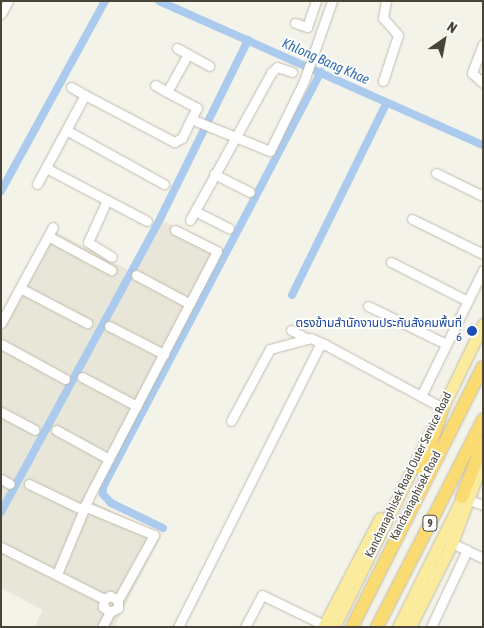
<!DOCTYPE html>
<html>
<head>
<meta charset="utf-8">
<style>
	body { margin:0 }
	#map { position:relative; width:484px; height:628px; overflow:hidden; background:#f4f3ea; font-family:"Asap Condensed","Noto Sans Thai",sans-serif }
	div>[style] { position:absolute }
	[style*='--x'] { left:calc(var(--x)*1px); top:calc(var(--y)*1px); width:calc(var(--w)*1px); rotate:calc(var(--a)*1deg) }
	.residential>* { inset:0; background:#e8e5d9 }
	.canal>* { height:8px; margin:-4px; padding:0 4px; transform-origin:4px; border-radius:4px; background:#aacaee }
	.roads { filter:drop-shadow(0 0 1px #c0bbad) drop-shadow(0 0 1px #c0bbad) }
	.minor>* { height:9px; margin:-4.5px; padding:0 4.5px; transform-origin:4.5px; border-radius:4.5px; background:#fff }
	.major>* { height:11px; margin:-5.5px; padding:0 5.5px; transform-origin:5.5px; border-radius:5.5px; background:#fbeb9d }
	.highway>* { height:12px; margin:-6px; padding:0 6px; transform-origin:6px; border-radius:6px; background:#f9db71 }
	.dots>* { width:14px; height:14px; translate:-50% -50%; box-sizing:border-box; border:2px solid #fff; border-radius:50% }
	span { translate:-50% -50%; white-space:nowrap; text-align:center; line-height:1.15; -webkit-text-stroke:4px #fff; paint-order:stroke }
	.shield-label span { padding:1px 4px; background:#fff; border:1px solid; border-radius:4px; -webkit-text-stroke-width:0 }
	.shield-label { font-size:11px; color:#484438; font-weight:700 }
	.transit-label { font-size:12px; color:#164399 }
	.right { translate:-100% -50%; text-align:right }
	.street-label { font-size:12px; color:#484438 }
	.water-label { font-size:14px; color:#346eb1; font-style:italic }
	.frame { position:absolute; inset:0; border:2px solid #484438; pointer-events:none }
	.north { position:absolute; left:419px; top:15px; width:50px; height:50px; -webkit-text-stroke:4px #fff; paint-order:stroke; rotate:33deg; font-size:14px; font-weight:700; line-height:20px; text-align:center; color:#484438 }
	.north::after { content:''; display:block; margin:auto; width:18px; height:22px; background:#484438; clip-path:polygon(50% 0,100% 100%,50% 72%,0 100%) }
</style>
</head>
<body>
<div id="map">
	<div class="residential">
		<div style="clip-path:polygon(164px 221px,224px 250px,91px 501px,162px 535px,114px 627px,34px 627px,43px 610px,1px 588px,1px 316px,49px 228px,134px 273px)"></div>
	</div>
	<div class="canal">
		<div style="--x:159;--y:1;--w:355;--a:24"></div>
		<div style="--x:1;--y:191;--w:217;--a:-61.3"></div>
		<div style="--x:292;--y:295;--w:213;--a:-63.8"></div>
		<div style="--x:1;--y:512;--w:331;--a:-61.5"></div>
		<div style="--x:159;--y:221;--w:202;--a:-63.8"></div>
		<div style="--x:163;--y:528;--w:58;--a:-154.3"></div>
		<div style="--x:111;--y:503;--w:12;--a:-132"></div>
		<div style="--x:103;--y:494;--w:7;--a:-90"></div>
		<div style="--x:103;--y:487;--w:469;--a:-62.3"></div>
	</div>
	<div class="roads">
		<div class="minor">
			<div style="--x:1;--y:14;--w:15;--a:-62"></div>
			<div style="--x:295;--y:23;--w:13;--a:18"></div>
			<div style="--x:307;--y:27;--w:28;--a:-71"></div>
			<div style="--x:483;--y:44;--w:31;--a:111"></div>
			<div style="--x:472;--y:73;--w:15;--a:42"></div>
			<div style="--x:177;--y:48;--w:37;--a:29"></div>
			<div style="--x:188;--y:54;--w:43;--a:118.9"></div>
			<div style="--x:167;--y:92;--w:34;--a:28"></div>
			<div style="--x:197;--y:108;--w:13;--a:119"></div>
			<div style="--x:191;--y:119;--w:85;--a:22.1"></div>
			<div style="--x:270;--y:151;--w:78;--a:-64.1"></div>
			<div style="--x:304;--y:81;--w:85;--a:-70.7"></div>
			<div style="--x:383;--y:81;--w:48;--a:-71.9"></div>
			<div style="--x:398;--y:35;--w:23;--a:-131"></div>
			<div style="--x:383;--y:18;--w:17;--a:-80"></div>
			<div style="--x:155;--y:85;--w:14;--a:30"></div>
			<div style="--x:71;--y:87;--w:16;--a:30"></div>
			<div style="--x:66;--y:130;--w:112;--a:28.9"></div>
			<div style="--x:46;--y:168;--w:114;--a:27.7"></div>
			<div style="--x:436;--y:173;--w:52;--a:26.1"></div>
			<div style="--x:214;--y:174;--w:40;--a:26.6"></div>
			<div style="--x:37;--y:184;--w:101;--a:-61.7"></div>
			<div style="--x:85;--y:95;--w:101;--a:27.8"></div>
			<div style="--x:174;--y:142;--w:9;--a:-27"></div>
			<div style="--x:182;--y:138;--w:21;--a:-65"></div>
			<div style="--x:107;--y:200;--w:46;--a:114.3"></div>
			<div style="--x:88;--y:242;--w:28;--a:32"></div>
			<div style="--x:195;--y:211;--w:38;--a:27"></div>
			<div style="--x:412;--y:219;--w:79;--a:26.2"></div>
			<div style="--x:190;--y:220;--w:168;--a:-61.1"></div>
			<div style="--x:271;--y:73;--w:8;--a:-45"></div>
			<div style="--x:277;--y:67;--w:16;--a:18"></div>
			<div style="--x:48;--y:236;--w:72;--a:28.4"></div>
			<div style="--x:391;--y:262;--w:86;--a:26.9"></div>
			<div style="--x:136;--y:275;--w:61;--a:28.2"></div>
			<div style="--x:20;--y:288;--w:76;--a:27.6"></div>
			<div style="--x:368;--y:306;--w:87;--a:26"></div>
			<div style="--x:1;--y:323;--w:109;--a:-61.6"></div>
			<div style="--x:109;--y:326;--w:62;--a:27"></div>
			<div style="--x:291;--y:330;--w:19;--a:28"></div>
			<div style="--x:1;--y:344;--w:73;--a:28.7"></div>
			<div style="--x:82;--y:377;--w:62;--a:27.8"></div>
			<div style="--x:421;--y:396;--w:140;--a:-63.8"></div>
			<div style="--x:1;--y:412;--w:38;--a:28"></div>
			<div style="--x:231;--y:421;--w:82;--a:-61.6"></div>
			<div style="--x:270;--y:349;--w:42;--a:-15"></div>
			<div style="--x:311;--y:338;--w:14;--a:25"></div>
			<div style="--x:56;--y:430;--w:60;--a:28.7"></div>
			<div style="--x:1;--y:479;--w:10;--a:29"></div>
			<div style="--x:29;--y:484;--w:60;--a:25.7"></div>
			<div style="--x:469;--y:500;--w:15;--a:20"></div>
			<div style="--x:84;--y:506;--w:76;--a:22.5"></div>
			<div style="--x:154;--y:535;--w:74;--a:119"></div>
			<div style="--x:118;--y:600;--w:8;--a:90"></div>
			<div style="--x:118;--y:608;--w:9;--a:153"></div>
			<div style="--x:110;--y:612;--w:17;--a:118"></div>
			<div style="--x:452;--y:543;--w:34;--a:26"></div>
			<div style="--x:1;--y:547;--w:115;--a:26.8"></div>
			<div style="--x:57;--y:574;--w:83;--a:-67.4"></div>
			<div style="--x:89;--y:497;--w:277;--a:-62.5"></div>
			<div style="--x:217;--y:251;--w:47;--a:-153.4"></div>
			<div style="--x:110;--y:612;--w:9;--a:-144"></div>
			<div style="--x:103;--y:607;--w:8;--a:-83"></div>
			<div style="--x:104;--y:599;--w:7;--a:-27"></div>
			<div style="--x:110;--y:596;--w:9;--a:27"></div>
			<div style="--x:178;--y:627;--w:313;--a:-63.3"></div>
			<div style="--x:319;--y:347;--w:6;--a:-31"></div>
			<div style="--x:324;--y:344;--w:135;--a:28.3"></div>
			<div style="--x:245;--y:627;--w:36;--a:-62"></div>
			<div style="--x:262;--y:595;--w:69;--a:25.8"></div>
			<div style="--x:431;--y:627;--w:85;--a:-64.9"></div>
		</div>
		<div class="major">
			<div style="--x:439;--y:415;--w:101;--a:-64.2"></div>
			<div style="--x:323;--y:627;--w:123;--a:-62.4"></div>
			<div style="--x:334;--y:627;--w:219;--a:-63.7"></div>
			<div style="--x:398;--y:627;--w:153;--a:-63.6"></div>
			<div style="--x:410;--y:627;--w:94;--a:-63.4"></div>
			<div style="--x:452;--y:543;--w:89;--a:-69.5"></div>
		</div>
		<div class="highway">
			<div style="--x:422;--y:470;--w:65;--a:-71.3"></div>
			<div style="--x:462;--y:497;--w:58;--a:-68.7"></div>
			<div style="--x:352;--y:627;--w:291;--a:-63.3"></div>
			<div style="--x:377;--y:627;--w:233;--a:-62.9"></div>
		</div>
	</div>
	<div class="dots">
		<div style="left:472px;top:331px;background:#1a4fb4"></div>
	</div>
	<div class="shield-label">
		<span style="left:430px;top:523px">9</span>
	</div>
	<div class="transit-label">
		<span class="right" style="left:462px;top:331px">ตรงข้ามสำนักงานประกันสังคมพื้นที่<br>6</span>
	</div>
	<div class="street-label">
		<span style="left:409px;top:475px;rotate:-64deg">Kanchanaphisek Road Outer Service Road</span>
		<span style="left:416px;top:496px;rotate:-63deg">Kanchanaphisek Road</span>
	</div>
	<div class="water-label">
		<span style="left:326px;top:61px;rotate:24deg">Khlong Bang Khae</span>
	</div>
	<div class="frame"></div>
	<div class="north">N</div>
</div>
</body>
</html>
